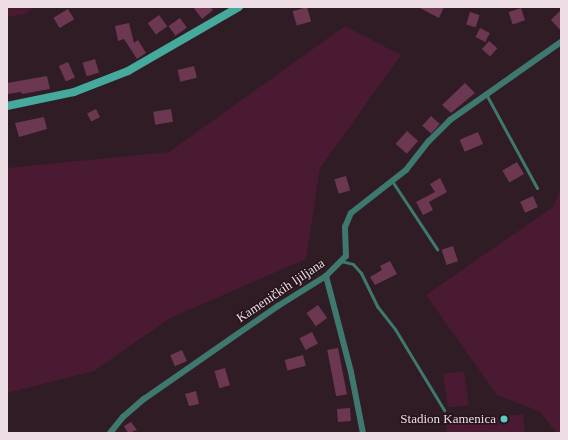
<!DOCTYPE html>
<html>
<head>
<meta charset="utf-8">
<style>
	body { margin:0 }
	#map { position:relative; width:568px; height:440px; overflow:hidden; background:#301c25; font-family:Georgia,serif }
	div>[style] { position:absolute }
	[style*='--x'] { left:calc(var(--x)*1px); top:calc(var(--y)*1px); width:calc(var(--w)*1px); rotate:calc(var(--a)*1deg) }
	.green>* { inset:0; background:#491a32; transform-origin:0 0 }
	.building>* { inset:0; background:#6c3750; transform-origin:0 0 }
	.lane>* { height:3px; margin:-1.5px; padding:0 1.5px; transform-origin:1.5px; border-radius:1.5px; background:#3e796f }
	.street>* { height:6px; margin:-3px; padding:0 3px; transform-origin:3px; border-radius:3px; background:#3e796f }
	.secondary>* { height:8px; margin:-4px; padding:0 4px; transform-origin:4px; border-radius:4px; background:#45aa9b }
	.dots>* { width:11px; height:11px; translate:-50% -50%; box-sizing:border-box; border:2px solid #26131c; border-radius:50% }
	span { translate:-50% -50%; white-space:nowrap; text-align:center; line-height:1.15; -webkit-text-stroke:3px #26131c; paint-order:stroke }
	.street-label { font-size:13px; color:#ecdee4 }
	.poi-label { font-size:13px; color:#ecdee4 }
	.right { translate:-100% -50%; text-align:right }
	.frame { position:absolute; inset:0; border:8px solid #ecdee4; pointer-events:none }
</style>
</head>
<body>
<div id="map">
	<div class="green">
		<div style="clip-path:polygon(7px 7px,36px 7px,24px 14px,7px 17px)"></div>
		<div style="clip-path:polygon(345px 26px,401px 55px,320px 168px,306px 259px,170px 318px,94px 371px,7px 393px,7px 168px,169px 152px)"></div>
		<div style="clip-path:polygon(561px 189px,561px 433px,557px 433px,539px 411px,497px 395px,426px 295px,553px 207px)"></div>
		<div style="left:464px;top:371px;width:34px;height:21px;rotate:82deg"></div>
		<div style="clip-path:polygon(523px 414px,525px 433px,447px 433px,446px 424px)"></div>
	</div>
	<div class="building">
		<div style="clip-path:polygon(193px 7px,210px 7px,213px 10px,202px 19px)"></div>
		<div style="left:307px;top:7px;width:15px;height:15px;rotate:74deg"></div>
		<div style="clip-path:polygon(418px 7px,444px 7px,439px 18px)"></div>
		<div style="left:521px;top:8px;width:13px;height:13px;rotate:72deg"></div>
		<div style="left:68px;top:9px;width:12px;height:17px;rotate:59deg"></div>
		<div style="clip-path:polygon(561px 10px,561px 31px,551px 20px)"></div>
		<div style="left:470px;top:12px;width:10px;height:13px;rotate:17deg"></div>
		<div style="left:159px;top:15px;width:14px;height:14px;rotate:54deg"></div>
		<div style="left:180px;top:18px;width:12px;height:14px;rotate:55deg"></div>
		<div style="clip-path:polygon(129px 23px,134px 43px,138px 40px,146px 53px,137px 59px,124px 39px,118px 41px,115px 26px)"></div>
		<div style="left:480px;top:28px;width:11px;height:10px;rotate:27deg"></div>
		<div style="left:489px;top:41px;width:11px;height:11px;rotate:41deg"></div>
		<div style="left:95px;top:59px;width:14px;height:13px;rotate:73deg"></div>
		<div style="left:68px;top:62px;width:17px;height:10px;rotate:66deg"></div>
		<div style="left:194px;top:66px;width:12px;height:17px;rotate:76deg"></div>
		<div style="clip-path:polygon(47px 76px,50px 89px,22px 94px,21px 92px,7px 94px,7px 83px)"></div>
		<div style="clip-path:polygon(465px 83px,475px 93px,451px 113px,442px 105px)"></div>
		<div style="left:96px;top:109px;width:9px;height:10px;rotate:63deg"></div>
		<div style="left:171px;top:109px;width:13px;height:18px;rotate:81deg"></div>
		<div style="left:431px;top:116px;width:12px;height:13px;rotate:42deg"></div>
		<div style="clip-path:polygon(44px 117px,47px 129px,19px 137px,15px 123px)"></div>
		<div style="left:407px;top:131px;width:15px;height:17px;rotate:42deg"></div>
		<div style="left:478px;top:132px;width:13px;height:20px;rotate:67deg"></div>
		<div style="left:517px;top:162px;width:14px;height:17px;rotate:60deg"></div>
		<div style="left:346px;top:176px;width:15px;height:12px;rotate:74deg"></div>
		<div style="clip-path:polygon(440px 178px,447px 192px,429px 202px,433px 210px,423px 215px,416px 202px,435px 192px,430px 184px)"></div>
		<div style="left:533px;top:196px;width:12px;height:14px;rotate:66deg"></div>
		<div style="left:453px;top:246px;width:16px;height:12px;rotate:72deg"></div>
		<div style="clip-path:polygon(390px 261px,397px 274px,375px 285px,370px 277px,382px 270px,380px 266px)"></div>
		<div style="left:318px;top:305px;width:16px;height:14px;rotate:55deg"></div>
		<div style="left:312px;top:332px;width:13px;height:14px;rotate:63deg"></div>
		<div style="left:338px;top:348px;width:47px;height:11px;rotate:79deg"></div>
		<div style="left:182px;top:350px;width:12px;height:13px;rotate:66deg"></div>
		<div style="left:303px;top:355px;width:11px;height:19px;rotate:75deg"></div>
		<div style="left:225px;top:368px;width:18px;height:11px;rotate:74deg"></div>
		<div style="clip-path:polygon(196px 391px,199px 404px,189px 406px,185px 394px)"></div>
		<div style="left:350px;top:408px;width:13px;height:13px;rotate:86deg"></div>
		<div style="clip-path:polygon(131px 422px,137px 430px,128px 433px,124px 426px)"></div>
	</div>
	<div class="lane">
		<div style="--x:486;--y:94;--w:107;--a:61.5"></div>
		<div style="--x:392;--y:181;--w:82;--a:56.5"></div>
		<div style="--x:341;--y:261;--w:12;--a:14"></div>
		<div style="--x:353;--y:264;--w:12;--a:48"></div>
		<div style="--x:361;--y:273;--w:37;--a:64"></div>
		<div style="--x:377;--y:306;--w:29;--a:52"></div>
		<div style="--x:395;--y:329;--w:95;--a:58.8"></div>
	</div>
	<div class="street">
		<div style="--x:326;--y:276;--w:99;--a:75.4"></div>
		<div style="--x:351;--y:372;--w:62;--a:78.9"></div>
		<div style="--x:110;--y:433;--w:21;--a:-51"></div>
		<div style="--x:123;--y:417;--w:28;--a:-41"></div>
		<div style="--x:144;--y:399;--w:163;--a:-34.8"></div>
		<div style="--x:278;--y:306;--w:57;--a:-32"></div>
		<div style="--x:326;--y:276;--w:28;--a:-45"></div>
		<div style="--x:346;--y:256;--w:29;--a:-92"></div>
		<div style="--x:345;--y:227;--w:15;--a:-67"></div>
		<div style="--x:351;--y:213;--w:70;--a:-38"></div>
		<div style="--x:406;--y:170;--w:37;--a:-52"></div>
		<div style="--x:429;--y:141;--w:30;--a:-45"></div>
		<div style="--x:450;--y:120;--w:136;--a:-35.1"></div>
	</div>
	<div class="secondary">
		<div style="--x:7;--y:106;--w:68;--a:-11.8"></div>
		<div style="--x:74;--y:92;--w:58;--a:-21.3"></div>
		<div style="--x:128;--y:71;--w:128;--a:-30"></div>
	</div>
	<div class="dots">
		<div style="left:504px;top:419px;background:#5acebc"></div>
	</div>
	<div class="street-label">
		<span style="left:281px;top:291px;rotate:-34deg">Kameničkih ljiljana</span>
	</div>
	<div class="poi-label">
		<span class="right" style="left:496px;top:419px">Stadion Kamenica</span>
	</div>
	<div class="frame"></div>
</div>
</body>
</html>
